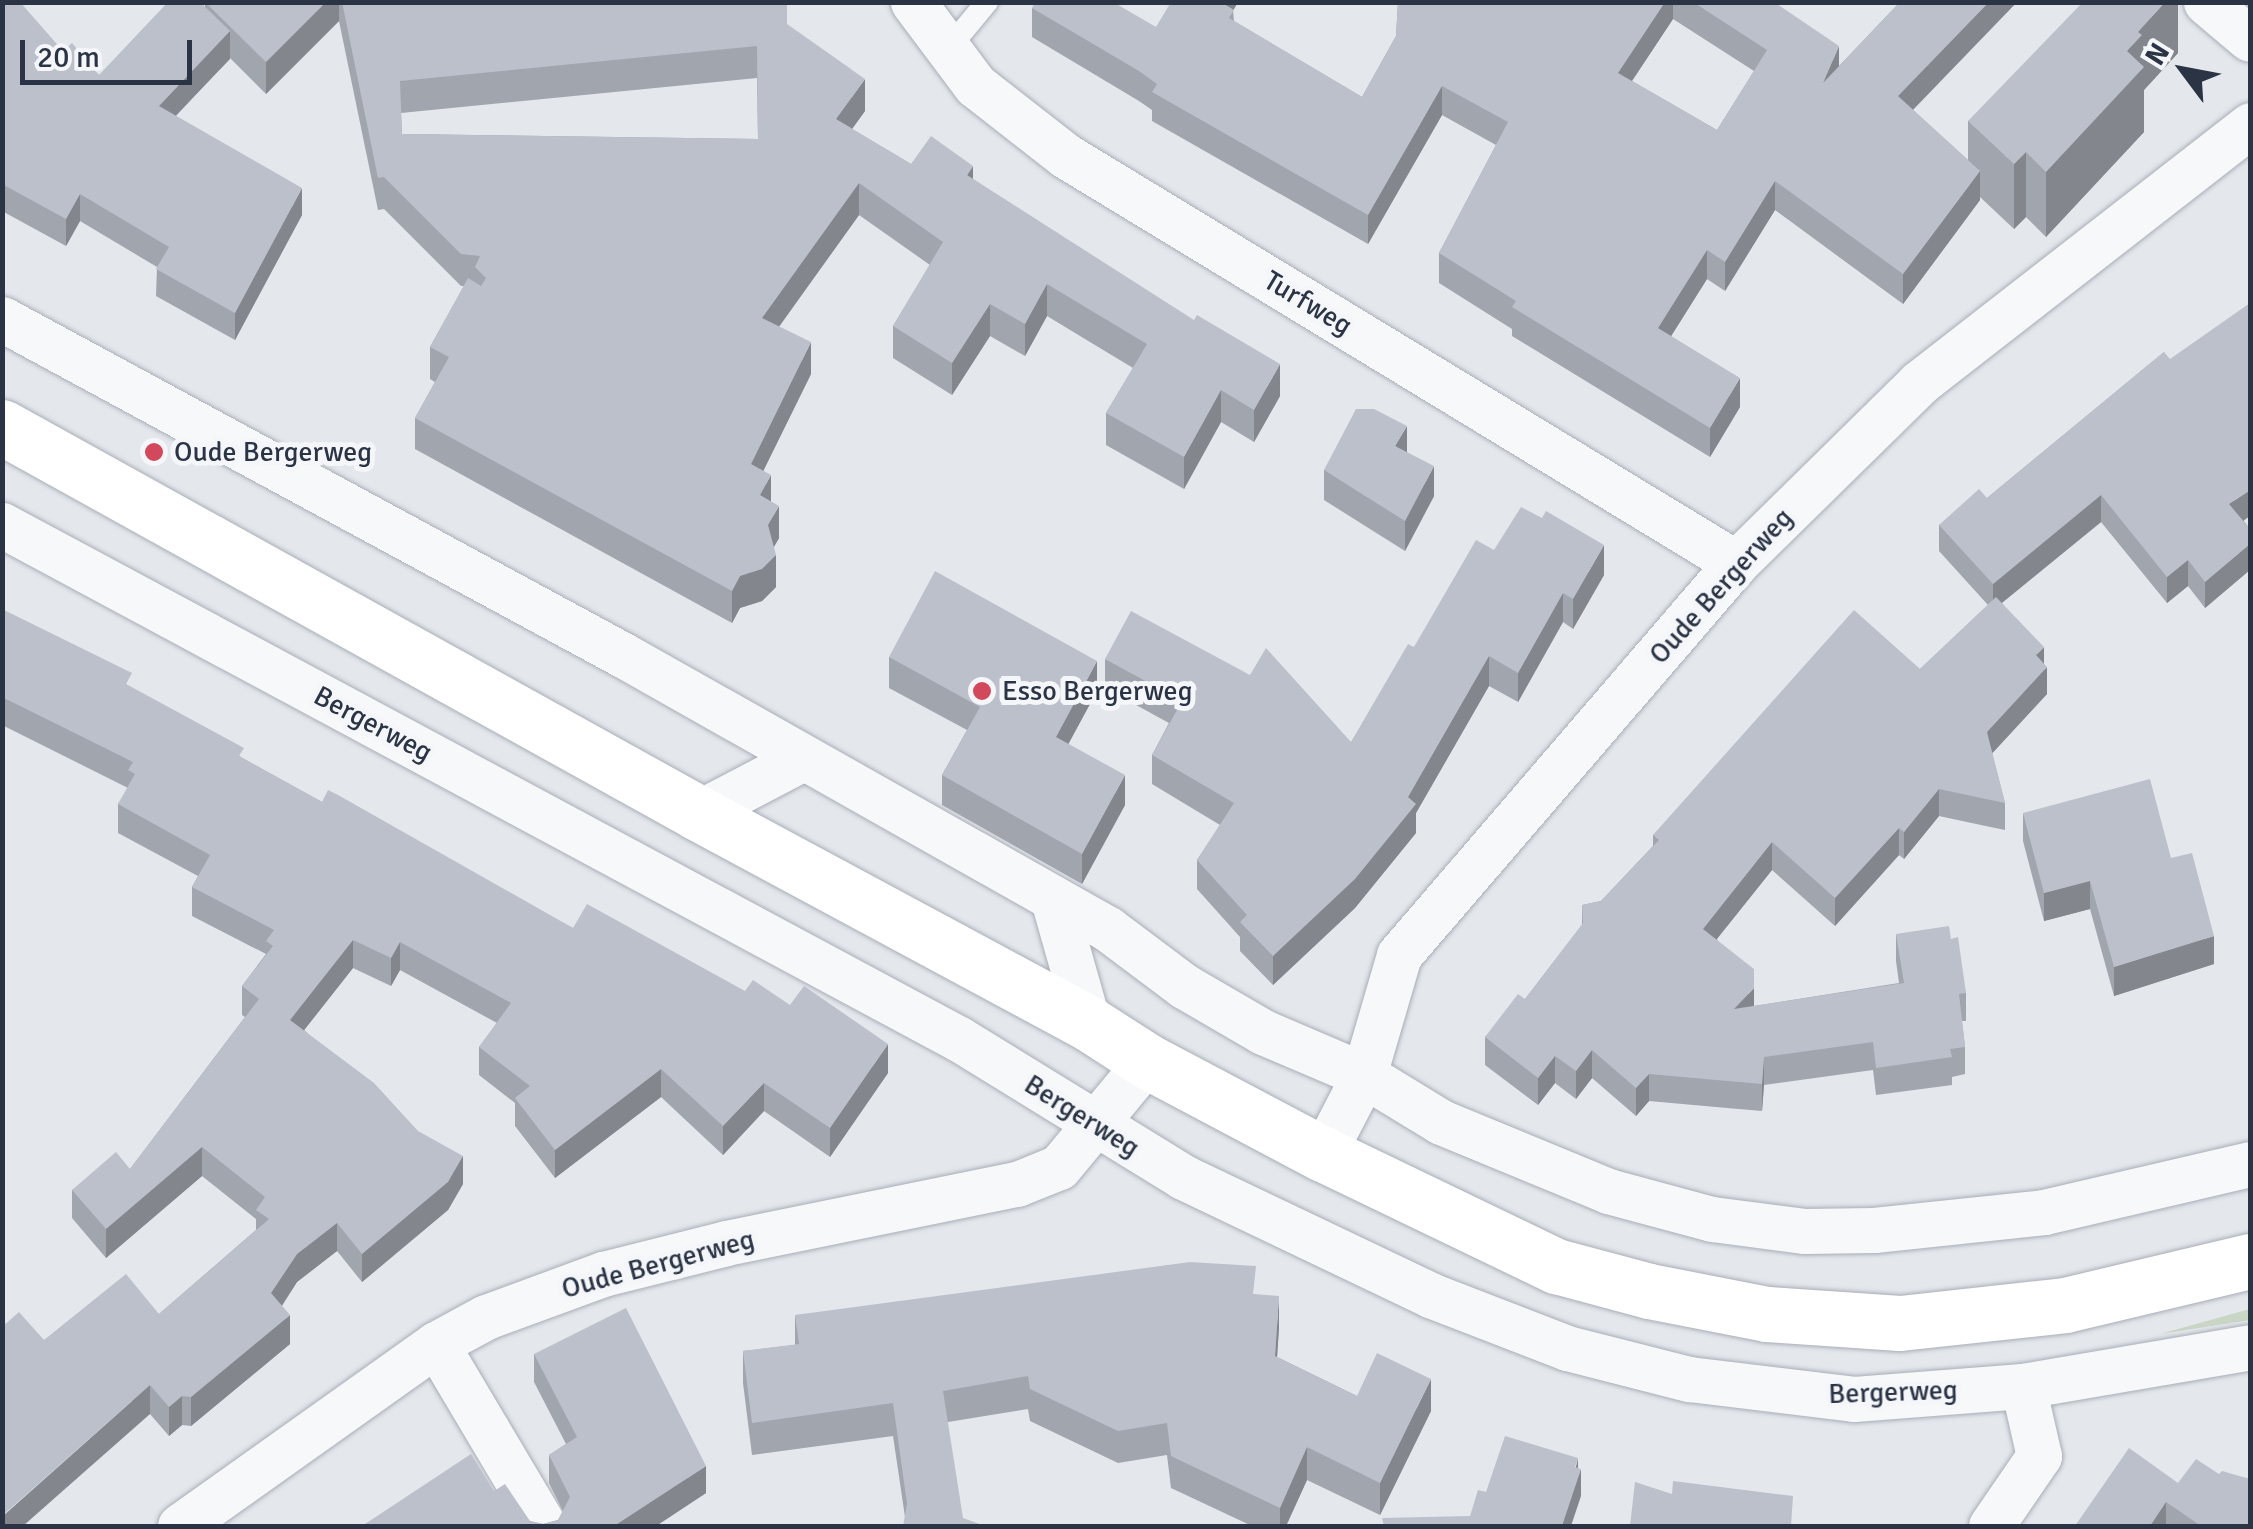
<!DOCTYPE html>
<html>
<head>
<meta charset="utf-8">
<style>
	body { margin:0 }
	#map { position:relative; width:2253px; height:1529px; overflow:hidden; background:#e4e7ec; font-family:Signika,sans-serif }
	div>[style] { position:absolute }
	[style*='--x'] { left:calc(var(--x)*1px); top:calc(var(--y)*1px); width:calc(var(--w)*1px); rotate:calc(var(--a)*1deg) }
	.green>* { inset:0; background:#c9d6c5 }
	.roads { filter:drop-shadow(0 0 2px #a9aeb7) drop-shadow(0 0 2px #a9aeb7) }
	.lane>* { height:22px; margin:-11px; padding:0 11px; transform-origin:11px; border-radius:11px; background:#f7f8fa }
	.street>* { height:45px; margin:-22.5px; padding:0 22.5px; transform-origin:22.5px; border-radius:22.5px; background:#f7f8fa }
	.secondary>* { height:55px; margin:-27.5px; padding:0 27.5px; transform-origin:27.5px; border-radius:27.5px; background:#fff }
	.wall>* { inset:0; background:#a1a5ae }
	.shaded-wall>* { inset:0; background:#83868d }
	.building>* { inset:0; background:#bbc0ca }
	.dots>* { width:28px; height:28px; translate:-50% -50%; box-sizing:border-box; border:5px solid #f4f6f9; border-radius:50% }
	span { translate:-50% -50%; white-space:nowrap; text-align:center; line-height:1.15; -webkit-text-stroke:10px #f4f6f9; paint-order:stroke }
	.street-label { font-size:28px; color:#2b3445 }
	.poi-label { font-size:28px; color:#2b3445 }
	.left { translate:0 -50%; text-align:left }
	.frame { position:absolute; inset:0; border:5px solid #2b3445; pointer-events:none }
	.north { position:absolute; left:2133px; top:20px; width:100px; height:100px; -webkit-text-stroke:8px #f4f6f9; paint-order:stroke; rotate:302deg; font-size:28px; font-weight:700; line-height:40px; text-align:center; color:#2b3445 }
	.north::after { content:''; display:block; margin:auto; width:35px; height:45px; background:#2b3445; clip-path:polygon(50% 0,100% 100%,50% 72%,0 100%) }
	.scale { position:absolute; left:20px; top:40px; width:172px; height:45px; box-sizing:border-box; border:5px solid #2b3445; border-top:0; padding-left:12px; font-size:30px; line-height:35px; white-space:nowrap; color:#2b3445; -webkit-text-stroke:8px #f4f6f9; paint-order:stroke }
</style>
</head>
<body>
<div id="map">
	<div class="green">
		<div style="clip-path:polygon(2250px 1309px,2250px 1320px,2160px 1334px)"></div>
	</div>
	<div class="roads">
		<div class="lane">
			<div style="--x:948;--y:49;--w:61;--a:-50.3"></div>
		</div>
		<div class="street">
			<div style="--x:913;--y:2;--w:104;--a:53.2"></div>
			<div style="--x:975;--y:85;--w:115;--a:38"></div>
			<div style="--x:1066;--y:156;--w:784;--a:31.28"></div>
			<div style="--x:2206;--y:2;--w:57;--a:40.1"></div>
			<div style="--x:2;--y:319;--w:706;--a:28.42"></div>
			<div style="--x:623;--y:655;--w:557;--a:29.46"></div>
			<div style="--x:1108;--y:929;--w:95;--a:36.9"></div>
			<div style="--x:1184;--y:986;--w:91;--a:30.2"></div>
			<div style="--x:1263;--y:1032;--w:110;--a:23.1"></div>
			<div style="--x:1364;--y:1075;--w:90;--a:31.4"></div>
			<div style="--x:1441;--y:1122;--w:181;--a:22.4"></div>
			<div style="--x:1608;--y:1191;--w:108;--a:15.1"></div>
			<div style="--x:1712;--y:1219;--w:94;--a:7.4"></div>
			<div style="--x:1805;--y:1231;--w:69;--a:-0.8"></div>
			<div style="--x:1874;--y:1230;--w:171;--a:-6"></div>
			<div style="--x:2044;--y:1212;--w:212;--a:-13.1"></div>
			<div style="--x:2;--y:525;--w:1086;--a:28.24"></div>
			<div style="--x:959;--y:1039;--w:263;--a:31.6"></div>
			<div style="--x:1183;--y:1177;--w:274;--a:25.5"></div>
			<div style="--x:1430;--y:1295;--w:147;--a:21.1"></div>
			<div style="--x:1567;--y:1348;--w:126;--a:14.3"></div>
			<div style="--x:1689;--y:1379;--w:166;--a:6.9"></div>
			<div style="--x:1854;--y:1399;--w:169;--a:-4.4"></div>
			<div style="--x:2023;--y:1386;--w:230;--a:-9.7"></div>
			<div style="--x:698;--y:813;--w:119;--a:-27.6"></div>
			<div style="--x:1053;--y:899;--w:129;--a:74.2"></div>
			<div style="--x:1323;--y:1154;--w:89;--a:-62.6"></div>
			<div style="--x:1364;--y:1075;--w:125;--a:-73.7"></div>
			<div style="--x:1399;--y:955;--w:517;--a:-49.31"></div>
			<div style="--x:1736;--y:563;--w:257;--a:-44.5"></div>
			<div style="--x:1919;--y:383;--w:420;--a:-37.9"></div>
			<div style="--x:436;--y:1344;--w:212;--a:59.3"></div>
			<div style="--x:180;--y:1526;--w:314;--a:-35.4"></div>
			<div style="--x:436;--y:1344;--w:57;--a:-28.4"></div>
			<div style="--x:486;--y:1317;--w:125;--a:-20.2"></div>
			<div style="--x:603;--y:1274;--w:127;--a:-14.1"></div>
			<div style="--x:726;--y:1243;--w:297;--a:-11.5"></div>
			<div style="--x:1017;--y:1184;--w:45;--a:-22"></div>
			<div style="--x:1059;--y:1167;--w:138;--a:-50.3"></div>
			<div style="--x:1991;--y:1526;--w:85;--a:-55.6"></div>
			<div style="--x:2039;--y:1456;--w:72;--a:-102.9"></div>
		</div>
		<div class="secondary">
			<div style="--x:2;--y:427;--w:796;--a:29.01"></div>
			<div style="--x:698;--y:813;--w:443;--a:28.3"></div>
			<div style="--x:1088;--y:1023;--w:70;--a:32.8"></div>
			<div style="--x:1147;--y:1061;--w:199;--a:27.9"></div>
			<div style="--x:1323;--y:1154;--w:259;--a:25.7"></div>
			<div style="--x:1556;--y:1266;--w:96;--a:15"></div>
			<div style="--x:1649;--y:1291;--w:120;--a:11"></div>
			<div style="--x:1767;--y:1314;--w:133;--a:3.9"></div>
			<div style="--x:1900;--y:1323;--w:166;--a:-6.2"></div>
			<div style="--x:2065;--y:1305;--w:190;--a:-13.4"></div>
		</div>
	</div>
	<div class="wall">
		<div style="clip-path:polygon(evenodd,2px 2px,63px 51px,99px 75px,205px 8px,205px 2px,787px 2px,787px 25px,865px 111px,852px 129px,911px 164px,973px 179px,1280px 396px,1254px 442px,1221px 422px,1184px 489px,1106px 445px,1106px 413px,1133px 368px,1047px 316px,1025px 356px,990px 336px,952px 395px,893px 358px,893px 326px,930px 265px,859px 215px,779px 327px,811px 374px,763px 471px,779px 538px,774px 547px,776px 587px,762px 601px,740px 608px,732px 623px,415px 449px,415px 418px,435px 382px,430px 379px,430px 347px,464px 286px,461px 286px,384px 209px,378px 210px,339px 21px,266px 94px,230px 58px,176px 116px,302px 215px,235px 340px,156px 296px,157px 267px,80px 221px,66px 246px,2px 211px,2px 2px,757px 78px,758px 139px,402px 134px,401px 113px,757px 78px)"></div>
		<div style="clip-path:polygon(evenodd,1238px 2px,1233px 10px,1234px 21px,1362px 97px,1396px 36px,1398px 2px,1774px 2px,1839px 66px,1900px 2px,2017px 2px,1913px 110px,1968px 160px,1968px 121px,2178px 2px,2178px 53px,2144px 90px,2144px 132px,2046px 237px,2026px 217px,2014px 229px,1980px 197px,1980px 200px,1903px 304px,1775px 210px,1725px 291px,1707px 279px,1671px 336px,1740px 407px,1710px 457px,1512px 336px,1512px 329px,1439px 283px,1439px 253px,1496px 145px,1442px 115px,1368px 244px,1152px 121px,1152px 110px,1139px 101px,1032px 37px,1032px 8px,1156px 27px,1238px 2px,1673px 19px,1754px 71px,1717px 130px,1632px 81px,1673px 19px)"></div>
		<div style="clip-path:polygon(2164px 352px,2244px 521px,2250px 529px,2250px 570px,2205px 608px,2188px 586px,2167px 603px,2101px 522px,2002px 603px,2044px 664px,2047px 694px,1992px 753px,2005px 803px,2005px 830px,1939px 816px,1904px 859px,1899px 855px,1835px 926px,1772px 870px,1717px 939px,1754px 1006px,1899px 983px,1896px 961px,1896px 934px,1951px 939px,1966px 993px,1966px 1021px,1962px 1021px,1965px 1047px,1965px 1074px,1952px 1077px,1952px 1085px,1876px 1095px,1873px 1070px,1764px 1085px,1762px 1111px,1649px 1101px,1636px 1116px,1592px 1078px,1576px 1099px,1555px 1083px,1538px 1105px,1485px 1065px,1485px 1037px,1525px 999px,1582px 925px,1582px 905px,1601px 901px,1653px 846px,1653px 835px,1920px 669px,1988px 605px,1939px 551px,1939px 525px,1987px 498px)"></div>
		<div style="clip-path:polygon(1407px 452px,1434px 496px,1405px 551px,1324px 500px,1324px 470px)"></div>
		<div style="clip-path:polygon(1494px 550px,1604px 575px,1573px 629px,1563px 622px,1518px 702px,1489px 686px,1416px 813px,1416px 833px,1355px 908px,1273px 985px,1240px 951px,1240px 937px,1197px 889px,1197px 860px,1220px 825px,1152px 784px,1152px 755px,1169px 723px,1105px 688px,1105px 659px,1351px 742px,1414px 647px)"></div>
		<div style="clip-path:polygon(2px 609px,132px 688px,244px 759px,322px 802px,573px 928px,888px 1073px,830px 1157px,764px 1111px,723px 1155px,661px 1097px,555px 1178px,515px 1126px,515px 1103px,479px 1075px,479px 1047px,497px 1023px,400px 970px,391px 986px,353px 968px,304px 1030px,463px 1184px,448px 1210px,362px 1282px,337px 1251px,297px 1282px,282px 1306px,290px 1344px,191px 1426px,182px 1425px,169px 1436px,150px 1414px,44px 1340px,159px 1314px,256px 1230px,256px 1219px,202px 1176px,106px 1258px,72px 1218px,72px 1190px,130px 1169px,245px 1017px,242px 1015px,242px 986px,266px 954px,192px 916px,192px 887px,198px 876px,118px 833px,118px 804px,128px 788px,2px 725px)"></div>
		<div style="clip-path:polygon(889px 657px,1097px 691px,1068px 744px,1125px 805px,1082px 884px,942px 805px,942px 775px,967px 730px,889px 688px)"></div>
		<div style="clip-path:polygon(2023px 813px,2171px 858px,2214px 964px,2114px 996px,2090px 909px,2044px 921px,2023px 841px)"></div>
		<div style="clip-path:polygon(1256px 1294px,1279px 1328px,1277px 1357px,1357px 1396px,1431px 1411px,1380px 1515px,1307px 1480px,1286px 1526px,1252px 1526px,1171px 1488px,1167px 1455px,1118px 1463px,1030px 1421px,1028px 1409px,948px 1422px,905px 1517px,893px 1436px,752px 1455px,743px 1383px,743px 1351px,795px 1345px,795px 1315px)"></div>
		<div style="clip-path:polygon(534px 1354px,706px 1493px,656px 1526px,362px 1526px,494px 1491px,530px 1521px,543px 1524px,558px 1520px,563px 1511px,549px 1483px,549px 1455px,566px 1444px,534px 1382px)"></div>
		<div style="clip-path:polygon(2219px 1474px,2250px 1526px,2075px 1526px,2178px 1483px)"></div>
	</div>
	<div class="shaded-wall">
		<div style="clip-path:polygon(326px 2px,339px 2px,339px 21px,266px 94px,266px 62px)"></div>
		<div style="clip-path:polygon(1238px 2px,1221px 32px,1221px 3px)"></div>
		<div style="clip-path:polygon(1665px 2px,1673px 2px,1673px 19px,1618px 102px,1618px 73px)"></div>
		<div style="clip-path:polygon(1989px 2px,2017px 2px,1898px 125px,1898px 96px)"></div>
		<div style="clip-path:polygon(2165px 2px,2178px 2px,2178px 53px,2144px 90px,2144px 132px,2046px 237px,2046px 172px,2127px 51px,2138px 32px)"></div>
		<div style="clip-path:polygon(230px 31px,230px 59px,159px 133px,159px 106px)"></div>
		<div style="clip-path:polygon(1839px 46px,1839px 76px,1823px 83px)"></div>
		<div style="clip-path:polygon(865px 79px,865px 111px,836px 151px,836px 119px)"></div>
		<div style="clip-path:polygon(1442px 86px,1442px 115px,1368px 244px,1368px 215px)"></div>
		<div style="clip-path:polygon(2026px 152px,2026px 217px,2014px 229px,2014px 164px)"></div>
		<div style="clip-path:polygon(973px 166px,973px 198px,967px 175px)"></div>
		<div style="clip-path:polygon(1980px 171px,1980px 200px,1903px 304px,1903px 274px)"></div>
		<div style="clip-path:polygon(1775px 181px,1775px 210px,1725px 291px,1725px 262px)"></div>
		<div style="clip-path:polygon(859px 183px,859px 215px,762px 350px,762px 318px)"></div>
		<div style="clip-path:polygon(302px 188px,302px 215px,235px 340px,235px 313px)"></div>
		<div style="clip-path:polygon(80px 194px,80px 221px,66px 246px,66px 219px)"></div>
		<div style="clip-path:polygon(1707px 250px,1707px 279px,1658px 357px,1658px 328px)"></div>
		<div style="clip-path:polygon(1047px 284px,1047px 316px,1025px 356px,1025px 324px)"></div>
		<div style="clip-path:polygon(990px 304px,990px 336px,952px 395px,952px 363px)"></div>
		<div style="clip-path:polygon(811px 342px,811px 374px,751px 496px,751px 464px)"></div>
		<div style="clip-path:polygon(1280px 364px,1280px 396px,1254px 442px,1254px 410px)"></div>
		<div style="clip-path:polygon(1740px 378px,1740px 407px,1710px 457px,1710px 428px)"></div>
		<div style="clip-path:polygon(1221px 390px,1221px 422px,1184px 489px,1184px 457px)"></div>
		<div style="clip-path:polygon(1407px 426px,1407px 456px,1395px 446px)"></div>
		<div style="clip-path:polygon(1434px 466px,1434px 496px,1405px 551px,1405px 521px)"></div>
		<div style="clip-path:polygon(771px 475px,771px 507px,760px 495px)"></div>
		<div style="clip-path:polygon(2250px 490px,2250px 516px,2229px 531px,2229px 504px)"></div>
		<div style="clip-path:polygon(2101px 495px,2101px 522px,1993px 610px,1993px 584px)"></div>
		<div style="clip-path:polygon(779px 506px,779px 538px,768px 557px,768px 525px)"></div>
		<div style="clip-path:polygon(2250px 544px,2250px 570px,2205px 608px,2205px 582px)"></div>
		<div style="clip-path:polygon(1604px 545px,1604px 575px,1573px 629px,1573px 599px)"></div>
		<div style="clip-path:polygon(776px 555px,776px 587px,762px 601px,740px 608px,732px 623px,732px 591px,740px 576px)"></div>
		<div style="clip-path:polygon(2188px 560px,2188px 586px,2167px 603px,2167px 577px)"></div>
		<div style="clip-path:polygon(1563px 593px,1563px 622px,1518px 702px,1518px 673px)"></div>
		<div style="clip-path:polygon(2044px 647px,2044px 670px,2047px 667px,2047px 694px,1987px 759px,1987px 732px,2036px 655px)"></div>
		<div style="clip-path:polygon(1489px 656px,1489px 686px,1416px 813px,1416px 833px,1355px 908px,1273px 985px,1273px 956px,1408px 797px)"></div>
		<div style="clip-path:polygon(1097px 661px,1097px 691px,1056px 767px,1056px 737px)"></div>
		<div style="clip-path:polygon(1125px 775px,1125px 805px,1082px 884px,1082px 854px)"></div>
		<div style="clip-path:polygon(1939px 789px,1939px 816px,1904px 859px,1904px 832px)"></div>
		<div style="clip-path:polygon(1899px 828px,1899px 855px,1835px 926px,1835px 898px)"></div>
		<div style="clip-path:polygon(1772px 842px,1772px 870px,1703px 956px,1703px 929px)"></div>
		<div style="clip-path:polygon(2090px 881px,2090px 909px,2044px 921px,2044px 893px)"></div>
		<div style="clip-path:polygon(2214px 936px,2214px 964px,2114px 996px,2114px 967px)"></div>
		<div style="clip-path:polygon(353px 940px,353px 968px,290px 1048px,290px 1020px)"></div>
		<div style="clip-path:polygon(400px 942px,400px 970px,391px 986px,391px 958px)"></div>
		<div style="clip-path:polygon(1754px 988px,1754px 1015px,1734px 1009px)"></div>
		<div style="clip-path:polygon(888px 1044px,888px 1073px,830px 1157px,830px 1128px)"></div>
		<div style="clip-path:polygon(1592px 1050px,1592px 1078px,1576px 1099px,1576px 1071px)"></div>
		<div style="clip-path:polygon(1555px 1056px,1555px 1083px,1538px 1105px,1538px 1078px)"></div>
		<div style="clip-path:polygon(1764px 1057px,1764px 1085px,1762px 1111px,1762px 1084px)"></div>
		<div style="clip-path:polygon(661px 1069px,661px 1097px,555px 1178px,555px 1150px)"></div>
		<div style="clip-path:polygon(1649px 1074px,1649px 1101px,1636px 1116px,1636px 1088px)"></div>
		<div style="clip-path:polygon(764px 1083px,764px 1111px,723px 1155px,723px 1126px)"></div>
		<div style="clip-path:polygon(202px 1147px,202px 1176px,106px 1258px,106px 1229px)"></div>
		<div style="clip-path:polygon(463px 1156px,463px 1184px,448px 1210px,362px 1282px,362px 1254px)"></div>
		<div style="clip-path:polygon(337px 1223px,337px 1251px,297px 1282px,271px 1322px,271px 1293px,297px 1254px)"></div>
		<div style="clip-path:polygon(1279px 1296px,1279px 1328px,1275px 1388px,1275px 1356px)"></div>
		<div style="clip-path:polygon(290px 1315px,290px 1344px,191px 1426px,191px 1397px)"></div>
		<div style="clip-path:polygon(1431px 1379px,1431px 1411px,1380px 1515px,1380px 1483px)"></div>
		<div style="clip-path:polygon(150px 1385px,150px 1414px,23px 1526px,2px 1526px,3px 1516px)"></div>
		<div style="clip-path:polygon(182px 1396px,182px 1425px,169px 1436px,169px 1407px)"></div>
		<div style="clip-path:polygon(1307px 1447px,1307px 1480px,1286px 1526px,1280px 1526px,1280px 1508px)"></div>
		<div style="clip-path:polygon(1578px 1458px,1578px 1476px,1581px 1469px,1581px 1496px,1571px 1526px,1562px 1526px)"></div>
		<div style="clip-path:polygon(706px 1466px,706px 1493px,656px 1526px,614px 1526px)"></div>
		<div style="clip-path:polygon(2166px 1502px,2166px 1526px,2150px 1526px)"></div>
	</div>
	<div class="building">
		<div style="clip-path:polygon(2px 2px,20px 2px,63px 51px,72px 43px,99px 75px,168px 2px,200px 2px,230px 31px,159px 106px,302px 188px,235px 313px,156px 269px,169px 247px,80px 194px,66px 219px,2px 184px)"></div>
		<div style="clip-path:polygon(205px 2px,326px 2px,266px 62px)"></div>
		<div style="clip-path:polygon(evenodd,342px 2px,787px 2px,787px 24px,865px 79px,836px 119px,911px 164px,931px 136px,973px 166px,967px 175px,1194px 320px,1197px 315px,1280px 364px,1254px 410px,1221px 390px,1184px 457px,1106px 413px,1147px 344px,1047px 284px,1025px 324px,990px 304px,952px 363px,893px 326px,943px 242px,859px 183px,762px 318px,811px 342px,751px 464px,771px 475px,760px 495px,779px 506px,768px 525px,776px 555px,762px 569px,740px 576px,732px 591px,415px 418px,449px 357px,430px 347px,468px 278px,481px 286px,486px 278px,475px 267px,480px 256px,461px 254px,384px 177px,378px 178px,342px 2px,757px 46px,758px 139px,402px 134px,400px 81px,757px 46px)"></div>
		<div style="clip-path:polygon(1035px 2px,1113px 2px,1156px 27px,1171px 2px,1221px 2px,1234px 10px,1229px 18px,1362px 97px,1396px 36px,1398px 2px,1665px 2px,1618px 73px,1717px 130px,1767px 50px,1693px 2px,1774px 2px,1839px 46px,1823px 83px,1900px 2px,1989px 2px,1898px 96px,1980px 171px,1903px 274px,1775px 181px,1725px 262px,1707px 250px,1658px 328px,1740px 378px,1710px 428px,1512px 307px,1516px 301px,1439px 253px,1508px 122px,1442px 86px,1368px 215px,1152px 92px,1157px 84px,1139px 71px,1032px 8px)"></div>
		<div style="clip-path:polygon(2083px 2px,2165px 2px,2138px 32px,2142px 35px,2127px 51px,2144px 67px,2046px 172px,2026px 152px,2014px 164px,1968px 121px)"></div>
		<div style="clip-path:polygon(2250px 303px,2250px 490px,2229px 504px,2250px 529px,2250px 544px,2205px 582px,2188px 560px,2167px 577px,2101px 495px,1993px 584px,1939px 525px,1979px 489px,1987px 498px,2164px 352px,2170px 359px)"></div>
		<div style="clip-path:polygon(1356px 409px,1374px 409px,1407px 426px,1395px 446px,1434px 466px,1405px 521px,1324px 470px)"></div>
		<div style="clip-path:polygon(1521px 507px,1542px 518px,1546px 511px,1604px 545px,1573px 599px,1563px 593px,1518px 673px,1489px 656px,1408px 797px,1416px 804px,1355px 879px,1273px 956px,1240px 922px,1247px 915px,1197px 860px,1234px 803px,1152px 755px,1182px 701px,1105px 659px,1131px 611px,1250px 675px,1266px 648px,1351px 742px,1408px 644px,1414px 647px,1476px 540px,1494px 550px)"></div>
		<div style="clip-path:polygon(935px 571px,1097px 661px,1056px 737px,1125px 775px,1082px 854px,942px 775px,980px 707px,889px 657px)"></div>
		<div style="clip-path:polygon(1996px 597px,2044px 647px,2036px 655px,2047px 667px,1987px 732px,2005px 803px,1939px 789px,1904px 832px,1899px 828px,1835px 898px,1772px 842px,1703px 929px,1754px 969px,1754px 988px,1734px 1009px,1904px 983px,1896px 934px,1949px 926px,1951px 939px,1958px 937px,1966px 993px,1959px 994px,1965px 1047px,1950px 1049px,1952px 1057px,1876px 1068px,1873px 1042px,1764px 1057px,1762px 1084px,1649px 1074px,1636px 1088px,1592px 1050px,1576px 1071px,1555px 1056px,1538px 1078px,1485px 1037px,1518px 994px,1525px 999px,1583px 923px,1582px 905px,1601px 901px,1659px 840px,1653px 835px,1854px 610px,1920px 669px)"></div>
		<div style="clip-path:polygon(2px 609px,132px 673px,126px 684px,244px 748px,239px 756px,322px 802px,328px 790px,338px 795px,573px 928px,587px 904px,745px 991px,753px 980px,790px 1005px,804px 986px,888px 1044px,830px 1128px,764px 1083px,723px 1126px,661px 1069px,555px 1150px,515px 1098px,530px 1086px,479px 1047px,511px 1003px,400px 942px,391px 958px,353px 940px,290px 1020px,374px 1083px,418px 1131px,463px 1156px,448px 1182px,362px 1254px,337px 1223px,297px 1254px,271px 1293px,290px 1315px,191px 1397px,182px 1396px,169px 1407px,150px 1385px,2px 1516px,2px 1327px,19px 1312px,44px 1340px,126px 1274px,159px 1314px,269px 1219px,256px 1210px,265px 1197px,202px 1147px,106px 1229px,72px 1190px,116px 1152px,130px 1169px,259px 999px,242px 986px,273px 946px,266px 941px,274px 930px,192px 887px,210px 855px,118px 804px,135px 774px,128px 770px,133px 762px,2px 697px)"></div>
		<div style="clip-path:polygon(2150px 779px,2171px 858px,2192px 853px,2214px 936px,2114px 967px,2090px 881px,2044px 893px,2023px 813px)"></div>
		<div style="clip-path:polygon(1190px 1262px,1256px 1266px,1253px 1294px,1279px 1296px,1275px 1356px,1357px 1396px,1377px 1353px,1431px 1379px,1380px 1483px,1307px 1447px,1280px 1508px,1171px 1456px,1167px 1423px,1118px 1431px,1030px 1389px,1028px 1376px,943px 1391px,963px 1518px,985px 1526px,903px 1526px,907px 1504px,893px 1403px,752px 1423px,743px 1351px,799px 1344px,795px 1315px)"></div>
		<div style="clip-path:polygon(626px 1308px,706px 1466px,614px 1526px,362px 1526px,471px 1454px,494px 1491px,505px 1484px,530px 1521px,543px 1524px,558px 1520px,570px 1497px,549px 1455px,577px 1437px,534px 1354px)"></div>
		<div style="clip-path:polygon(1505px 1436px,1578px 1458px,1575px 1467px,1581px 1469px,1562px 1526px,1384px 1526px,1382px 1518px,1470px 1516px,1478px 1490px,1486px 1492px)"></div>
		<div style="clip-path:polygon(2129px 1448px,2178px 1483px,2196px 1459px,2219px 1474px,2222px 1471px,2250px 1479px,2250px 1526px,2201px 1526px,2166px 1502px,2150px 1526px,2075px 1526px)"></div>
		<div style="clip-path:polygon(1673px 1481px,1793px 1496px,1791px 1526px,1630px 1526px,1635px 1482px,1672px 1494px)"></div>
	</div>
	<div class="dots">
		<div style="left:154px;top:452px;background:#d1495b"></div>
		<div style="left:982px;top:691px;background:#d1495b"></div>
	</div>
	<div class="street-label">
		<span style="left:1308px;top:303px;rotate:31deg">Turfweg</span>
		<span style="left:1721px;top:586px;rotate:-48deg">Oude Bergerweg</span>
		<span style="left:373px;top:724px;rotate:28deg">Bergerweg</span>
		<span style="left:1082px;top:1116px;rotate:32deg">Bergerweg</span>
		<span style="left:658px;top:1264px;rotate:-15deg">Oude Bergerweg</span>
		<span style="left:1893px;top:1392px;rotate:-2deg">Bergerweg</span>
	</div>
	<div class="poi-label">
		<span class="left" style="left:174px;top:452px">Oude Bergerweg</span>
		<span class="left" style="left:1002px;top:691px">Esso Bergerweg</span>
	</div>
	<div class="frame"></div>
	<div class="north">N</div>
	<div class="scale">20 m</div>
</div>
</body>
</html>
